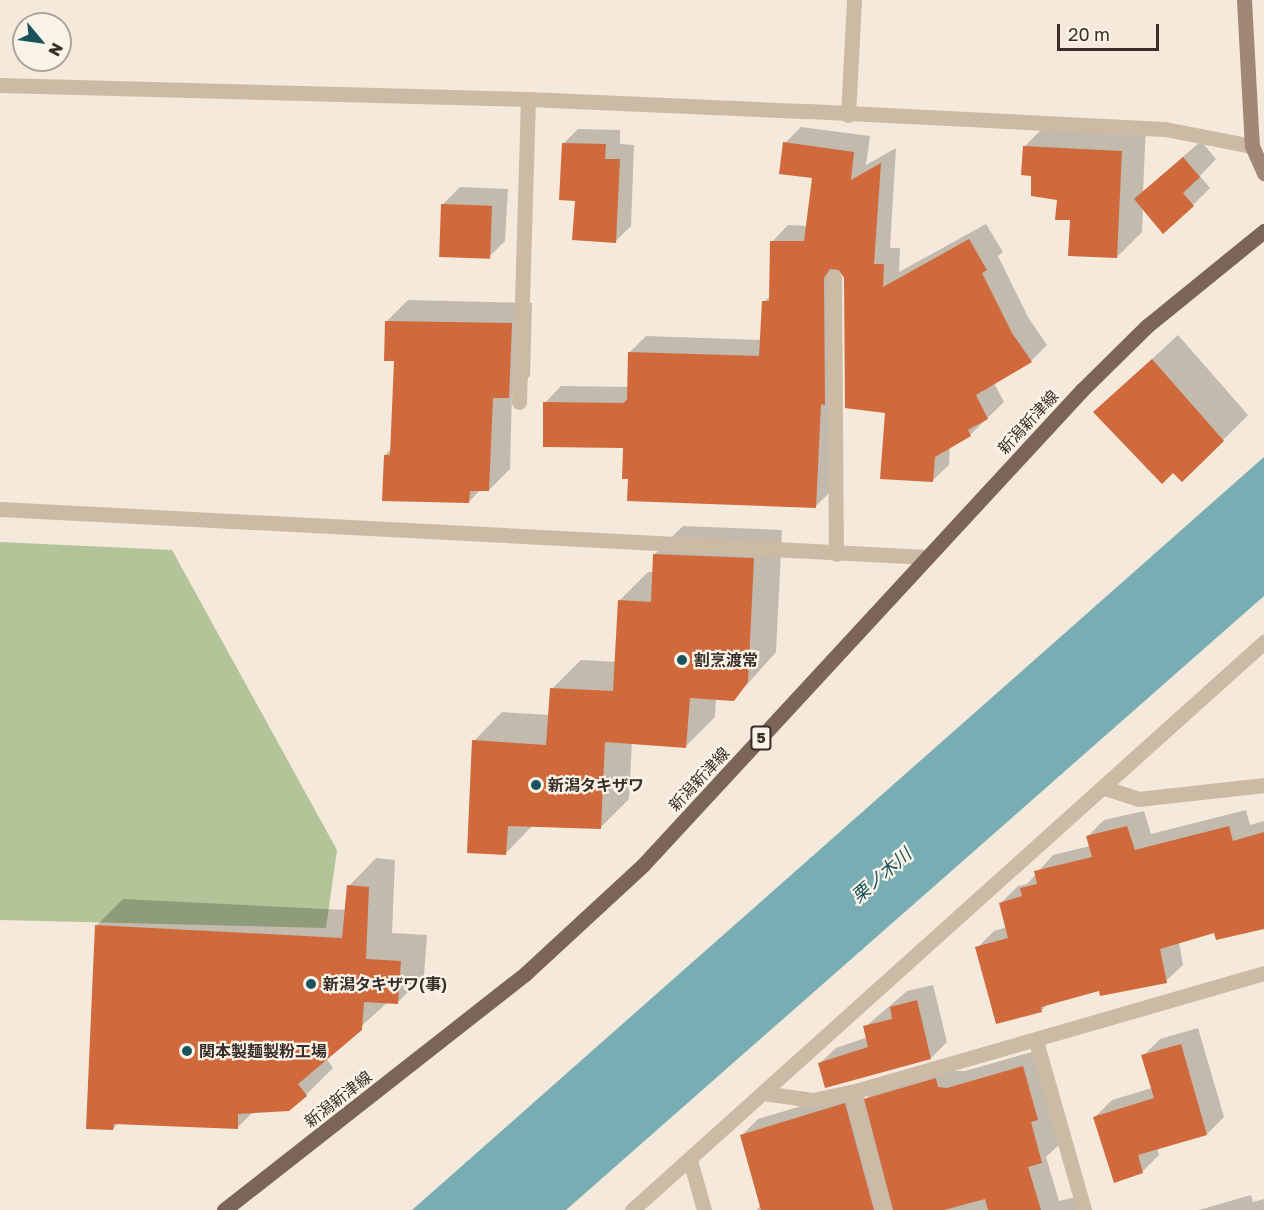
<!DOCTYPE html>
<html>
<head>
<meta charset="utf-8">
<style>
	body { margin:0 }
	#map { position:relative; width:1264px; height:1210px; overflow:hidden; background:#f4e9da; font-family:"Golos Text","Noto Sans JP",sans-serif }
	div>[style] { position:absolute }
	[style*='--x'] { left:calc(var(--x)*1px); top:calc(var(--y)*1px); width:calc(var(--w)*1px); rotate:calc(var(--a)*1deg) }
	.green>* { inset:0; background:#b3c499 }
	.water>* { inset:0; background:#77adb3 }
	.shadow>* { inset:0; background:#0003 }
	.building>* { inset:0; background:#d0693c; transform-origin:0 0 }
	.street>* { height:15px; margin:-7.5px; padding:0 7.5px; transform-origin:7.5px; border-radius:7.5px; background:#cdbaa5 }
	.secondary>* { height:15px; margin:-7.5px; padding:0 7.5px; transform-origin:7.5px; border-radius:7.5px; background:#a18876 }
	.primary>* { height:15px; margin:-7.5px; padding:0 7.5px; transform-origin:7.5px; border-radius:7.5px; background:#7b6557 }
	.dots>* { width:16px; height:16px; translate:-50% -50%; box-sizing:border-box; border:3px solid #fbf3e7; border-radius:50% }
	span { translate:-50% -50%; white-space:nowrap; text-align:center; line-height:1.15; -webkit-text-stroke:4.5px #fbf3e7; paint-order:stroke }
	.shield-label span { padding:2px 4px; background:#fbf3e7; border:2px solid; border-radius:4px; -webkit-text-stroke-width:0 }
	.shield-label { font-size:15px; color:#382d27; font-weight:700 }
	.street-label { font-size:16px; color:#382d27 }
	.poi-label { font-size:16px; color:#382d27; font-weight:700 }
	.left { translate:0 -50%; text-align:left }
	.water-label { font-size:18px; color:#19545d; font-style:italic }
	.north { position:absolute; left:12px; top:12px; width:60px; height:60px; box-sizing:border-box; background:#fbf3e7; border:2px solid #ada49a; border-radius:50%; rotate:119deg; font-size:16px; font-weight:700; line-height:24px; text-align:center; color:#382d27 }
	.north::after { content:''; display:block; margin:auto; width:21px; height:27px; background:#19545d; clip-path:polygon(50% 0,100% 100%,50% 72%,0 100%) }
	.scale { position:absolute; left:1057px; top:24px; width:102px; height:27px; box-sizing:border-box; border:3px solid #382d27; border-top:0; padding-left:8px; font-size:18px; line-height:21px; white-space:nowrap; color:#382d27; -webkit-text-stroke:4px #fbf3e7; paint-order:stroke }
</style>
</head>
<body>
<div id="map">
	<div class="green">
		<div style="clip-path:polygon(0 542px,172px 550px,337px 850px,326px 928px,0 920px)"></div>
	</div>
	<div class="water">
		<div style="clip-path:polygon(1264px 457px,1264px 596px,566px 1210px,412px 1210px)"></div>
	</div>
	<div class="shadow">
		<div style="clip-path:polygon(1049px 122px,1146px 126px,1143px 192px,1201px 141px,1216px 159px,1200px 176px,1210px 188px,1193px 205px,1143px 207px,1142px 232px,1117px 257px,1071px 219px,1059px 199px,1033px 175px,1024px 147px)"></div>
		<div style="clip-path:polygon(801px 127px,870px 136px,866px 165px,896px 148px,890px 248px,900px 248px,899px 272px,986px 224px,1003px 252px,998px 256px,1028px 317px,1047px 345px,1031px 361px,994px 383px,1004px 402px,970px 435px,950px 446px,949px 465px,932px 481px,887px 412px,845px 277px,840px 273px,841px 387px,832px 490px,815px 507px,630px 477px,624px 446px,545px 403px,561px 386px,629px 387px,630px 352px,646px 336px,761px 340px,764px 302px,771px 295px,772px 242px,788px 225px,807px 226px,813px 177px,785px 143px)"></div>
		<div style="clip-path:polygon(578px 129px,620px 130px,620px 144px,634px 145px,631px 226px,616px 241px,576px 199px,563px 144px)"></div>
		<div style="clip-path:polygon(460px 187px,508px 189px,505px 241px,488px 258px,443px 204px)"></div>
		<div style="clip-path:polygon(408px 300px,532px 303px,530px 376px,512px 393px,510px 469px,489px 490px,481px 489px,469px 502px,385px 455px,391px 449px,395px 360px,387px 321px)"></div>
		<div style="clip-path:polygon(1178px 335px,1248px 415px,1223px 440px,1173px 471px,1095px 412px)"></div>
		<div style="clip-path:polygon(683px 526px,782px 530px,776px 652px,734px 699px,716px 698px,715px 717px,686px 746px,632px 742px,629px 799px,601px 827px,533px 825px,506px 853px,474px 741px,502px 712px,550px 715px,552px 689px,581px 660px,616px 662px,620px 600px,648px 572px,653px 572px,654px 555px)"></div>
		<div style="clip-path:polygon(1246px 810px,1250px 825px,1264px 821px,1264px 918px,1179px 942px,1183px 965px,1166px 981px,1100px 989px,1049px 1003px,1041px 1011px,977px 948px,994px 931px,1007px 927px,1001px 903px,1018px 886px,1027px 884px,1053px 855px,1090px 846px,1087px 837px,1104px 820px,1144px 811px,1151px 834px)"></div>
		<div style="clip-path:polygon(376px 858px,395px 860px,392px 933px,427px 935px,424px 976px,397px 1003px,388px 1002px,326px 1058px,333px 1068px,306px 1095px,253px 1112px,237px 1128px,118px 1123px,113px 1129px,96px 926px,123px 899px,346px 910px,349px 886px)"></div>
		<div style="clip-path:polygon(933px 985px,947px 1042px,931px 1058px,819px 1064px,836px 1048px,868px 1037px,865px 1027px,907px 991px)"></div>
		<div style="clip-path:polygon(1198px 1028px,1224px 1117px,1207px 1134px,1157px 1148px,1159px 1155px,1142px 1172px,1095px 1117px,1112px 1100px,1152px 1088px,1143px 1056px,1160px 1039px)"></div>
		<div style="clip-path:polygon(1039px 1050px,1059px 1145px,1046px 1157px,1059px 1201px,1081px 1196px,1085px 1210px,757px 1210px,760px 1206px,741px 1136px,758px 1119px,862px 1088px,865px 1100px,882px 1082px,953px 1062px,955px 1071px,965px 1071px)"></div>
		<div style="clip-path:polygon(1251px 1195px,1253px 1202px,1264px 1199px,1264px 1210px,1199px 1210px)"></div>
	</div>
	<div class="building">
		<div style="clip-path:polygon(783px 142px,854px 152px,851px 180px,881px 163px,874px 264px,884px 264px,883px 287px,969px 239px,987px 270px,982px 273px,1012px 333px,1032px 362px,976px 395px,988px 419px,968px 430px,971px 436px,935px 457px,933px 482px,880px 479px,885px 413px,845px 408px,844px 278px,839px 270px,830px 269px,824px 278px,825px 405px,821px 404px,816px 508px,627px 501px,628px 479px,622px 479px,623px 448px,543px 447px,543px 402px,623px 403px,627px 400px,628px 352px,759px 356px,762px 301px,769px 301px,770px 241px,804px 241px,812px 178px,779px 174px)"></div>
		<div style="clip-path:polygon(562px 143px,606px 144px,605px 159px,620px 159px,616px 243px,572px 240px,575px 201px,559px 200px)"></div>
		<div style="clip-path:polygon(1023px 146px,1122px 151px,1117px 258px,1068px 256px,1070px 220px,1055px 220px,1057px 200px,1031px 196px,1031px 176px,1021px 175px)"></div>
		<div style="clip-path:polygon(1183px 157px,1200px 177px,1183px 193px,1194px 206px,1163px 234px,1134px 199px)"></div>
		<div style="left:441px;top:204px;width:51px;height:53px;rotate:2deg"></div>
		<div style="clip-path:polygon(385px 321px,512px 323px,509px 398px,493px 398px,489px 491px,470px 491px,469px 503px,382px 501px,384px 455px,390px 455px,394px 361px,384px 361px)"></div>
		<div style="clip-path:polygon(1152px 359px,1224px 441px,1182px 482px,1173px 473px,1162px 484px,1093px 412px)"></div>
		<div style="clip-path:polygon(653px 554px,754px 558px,748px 682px,734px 701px,690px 698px,686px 748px,605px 742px,601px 829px,508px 826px,506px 855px,467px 853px,472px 740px,546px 745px,550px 688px,613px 691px,618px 600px,651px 602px)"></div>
		<div style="clip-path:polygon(1127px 826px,1135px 850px,1229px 826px,1233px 841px,1264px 832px,1264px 929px,1216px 940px,1214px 933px,1160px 949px,1167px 983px,1100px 996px,1099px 991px,1041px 1007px,1042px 1012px,996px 1024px,975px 947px,1008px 938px,999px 903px,1022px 896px,1020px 888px,1037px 884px,1034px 871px,1092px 857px,1086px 836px)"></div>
		<div style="clip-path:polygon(347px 885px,369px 887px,366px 959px,401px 961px,398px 1004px,364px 1002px,362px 1030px,298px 1084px,307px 1096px,289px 1111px,238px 1114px,238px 1129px,114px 1124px,113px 1130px,86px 1129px,95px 925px,342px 938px)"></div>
		<div style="clip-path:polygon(917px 1000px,931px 1059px,825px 1088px,818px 1063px,868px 1047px,863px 1026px,892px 1019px,890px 1007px)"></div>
		<div style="clip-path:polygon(1181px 1044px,1207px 1135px,1138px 1155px,1143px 1173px,1114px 1183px,1093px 1117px,1154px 1098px,1141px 1055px)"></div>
		<div style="clip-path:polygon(1023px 1066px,1038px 1120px,1031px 1122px,1042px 1163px,1028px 1167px,1041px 1210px,988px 1210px,985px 1199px,944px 1210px,893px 1210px,864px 1099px,936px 1078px,938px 1087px,947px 1088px)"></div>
		<div style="clip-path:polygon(845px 1103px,874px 1210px,761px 1210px,740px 1135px)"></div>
	</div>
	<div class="street">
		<div style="--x:0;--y:85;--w:528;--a:1.52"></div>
		<div style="--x:528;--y:99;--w:280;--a:2.5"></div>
		<div style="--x:808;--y:111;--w:357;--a:2.9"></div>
		<div style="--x:1165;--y:129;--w:89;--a:11.1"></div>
		<div style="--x:848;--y:115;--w:115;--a:-87"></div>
		<div style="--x:834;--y:278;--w:276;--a:89.6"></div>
		<div style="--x:519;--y:402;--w:303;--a:-88.3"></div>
		<div style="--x:0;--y:509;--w:929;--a:2.96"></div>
		<div style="--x:1105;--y:788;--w:35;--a:18"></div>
		<div style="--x:1138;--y:799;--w:127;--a:-6.3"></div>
		<div style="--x:1036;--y:1041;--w:176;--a:74.1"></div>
		<div style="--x:852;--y:1092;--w:122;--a:74.8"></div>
		<div style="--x:763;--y:1093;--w:50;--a:8"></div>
		<div style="--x:813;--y:1100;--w:40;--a:-12"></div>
		<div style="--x:852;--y:1092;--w:429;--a:-16.1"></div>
		<div style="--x:690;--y:1160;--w:52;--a:74.4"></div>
		<div style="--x:632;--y:1210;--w:850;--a:-41.95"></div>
	</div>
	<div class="secondary">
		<div style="--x:1244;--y:0;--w:146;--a:86.9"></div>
		<div style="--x:1252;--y:146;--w:30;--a:66"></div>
	</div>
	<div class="primary">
		<div style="--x:224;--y:1210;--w:382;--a:-38.1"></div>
		<div style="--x:525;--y:974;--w:161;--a:-42.7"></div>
		<div style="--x:643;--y:865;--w:647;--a:-47.26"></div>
		<div style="--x:1082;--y:390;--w:91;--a:-44.6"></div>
		<div style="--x:1147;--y:326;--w:151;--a:-39.1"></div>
	</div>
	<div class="dots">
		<div style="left:682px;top:660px;background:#19545d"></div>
		<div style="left:536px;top:785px;background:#19545d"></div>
		<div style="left:311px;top:984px;background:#19545d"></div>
		<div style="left:187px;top:1051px;background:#19545d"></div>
	</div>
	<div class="shield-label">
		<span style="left:761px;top:738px">5</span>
	</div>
	<div class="street-label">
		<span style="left:1028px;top:422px;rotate:-47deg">新潟新津線</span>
		<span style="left:699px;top:779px;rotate:-47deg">新潟新津線</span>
		<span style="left:338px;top:1099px;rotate:-38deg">新潟新津線</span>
	</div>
	<div class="poi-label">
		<span class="left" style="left:694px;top:660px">割烹渡常</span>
		<span class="left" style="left:548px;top:785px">新潟タキザワ</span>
		<span class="left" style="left:323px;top:984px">新潟タキザワ(事)</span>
		<span class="left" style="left:199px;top:1051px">関本製麺製粉工場</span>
	</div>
	<div class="water-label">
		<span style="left:881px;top:875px;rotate:-41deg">栗ノ木川</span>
	</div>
	<div class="north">N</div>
	<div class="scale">20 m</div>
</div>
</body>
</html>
